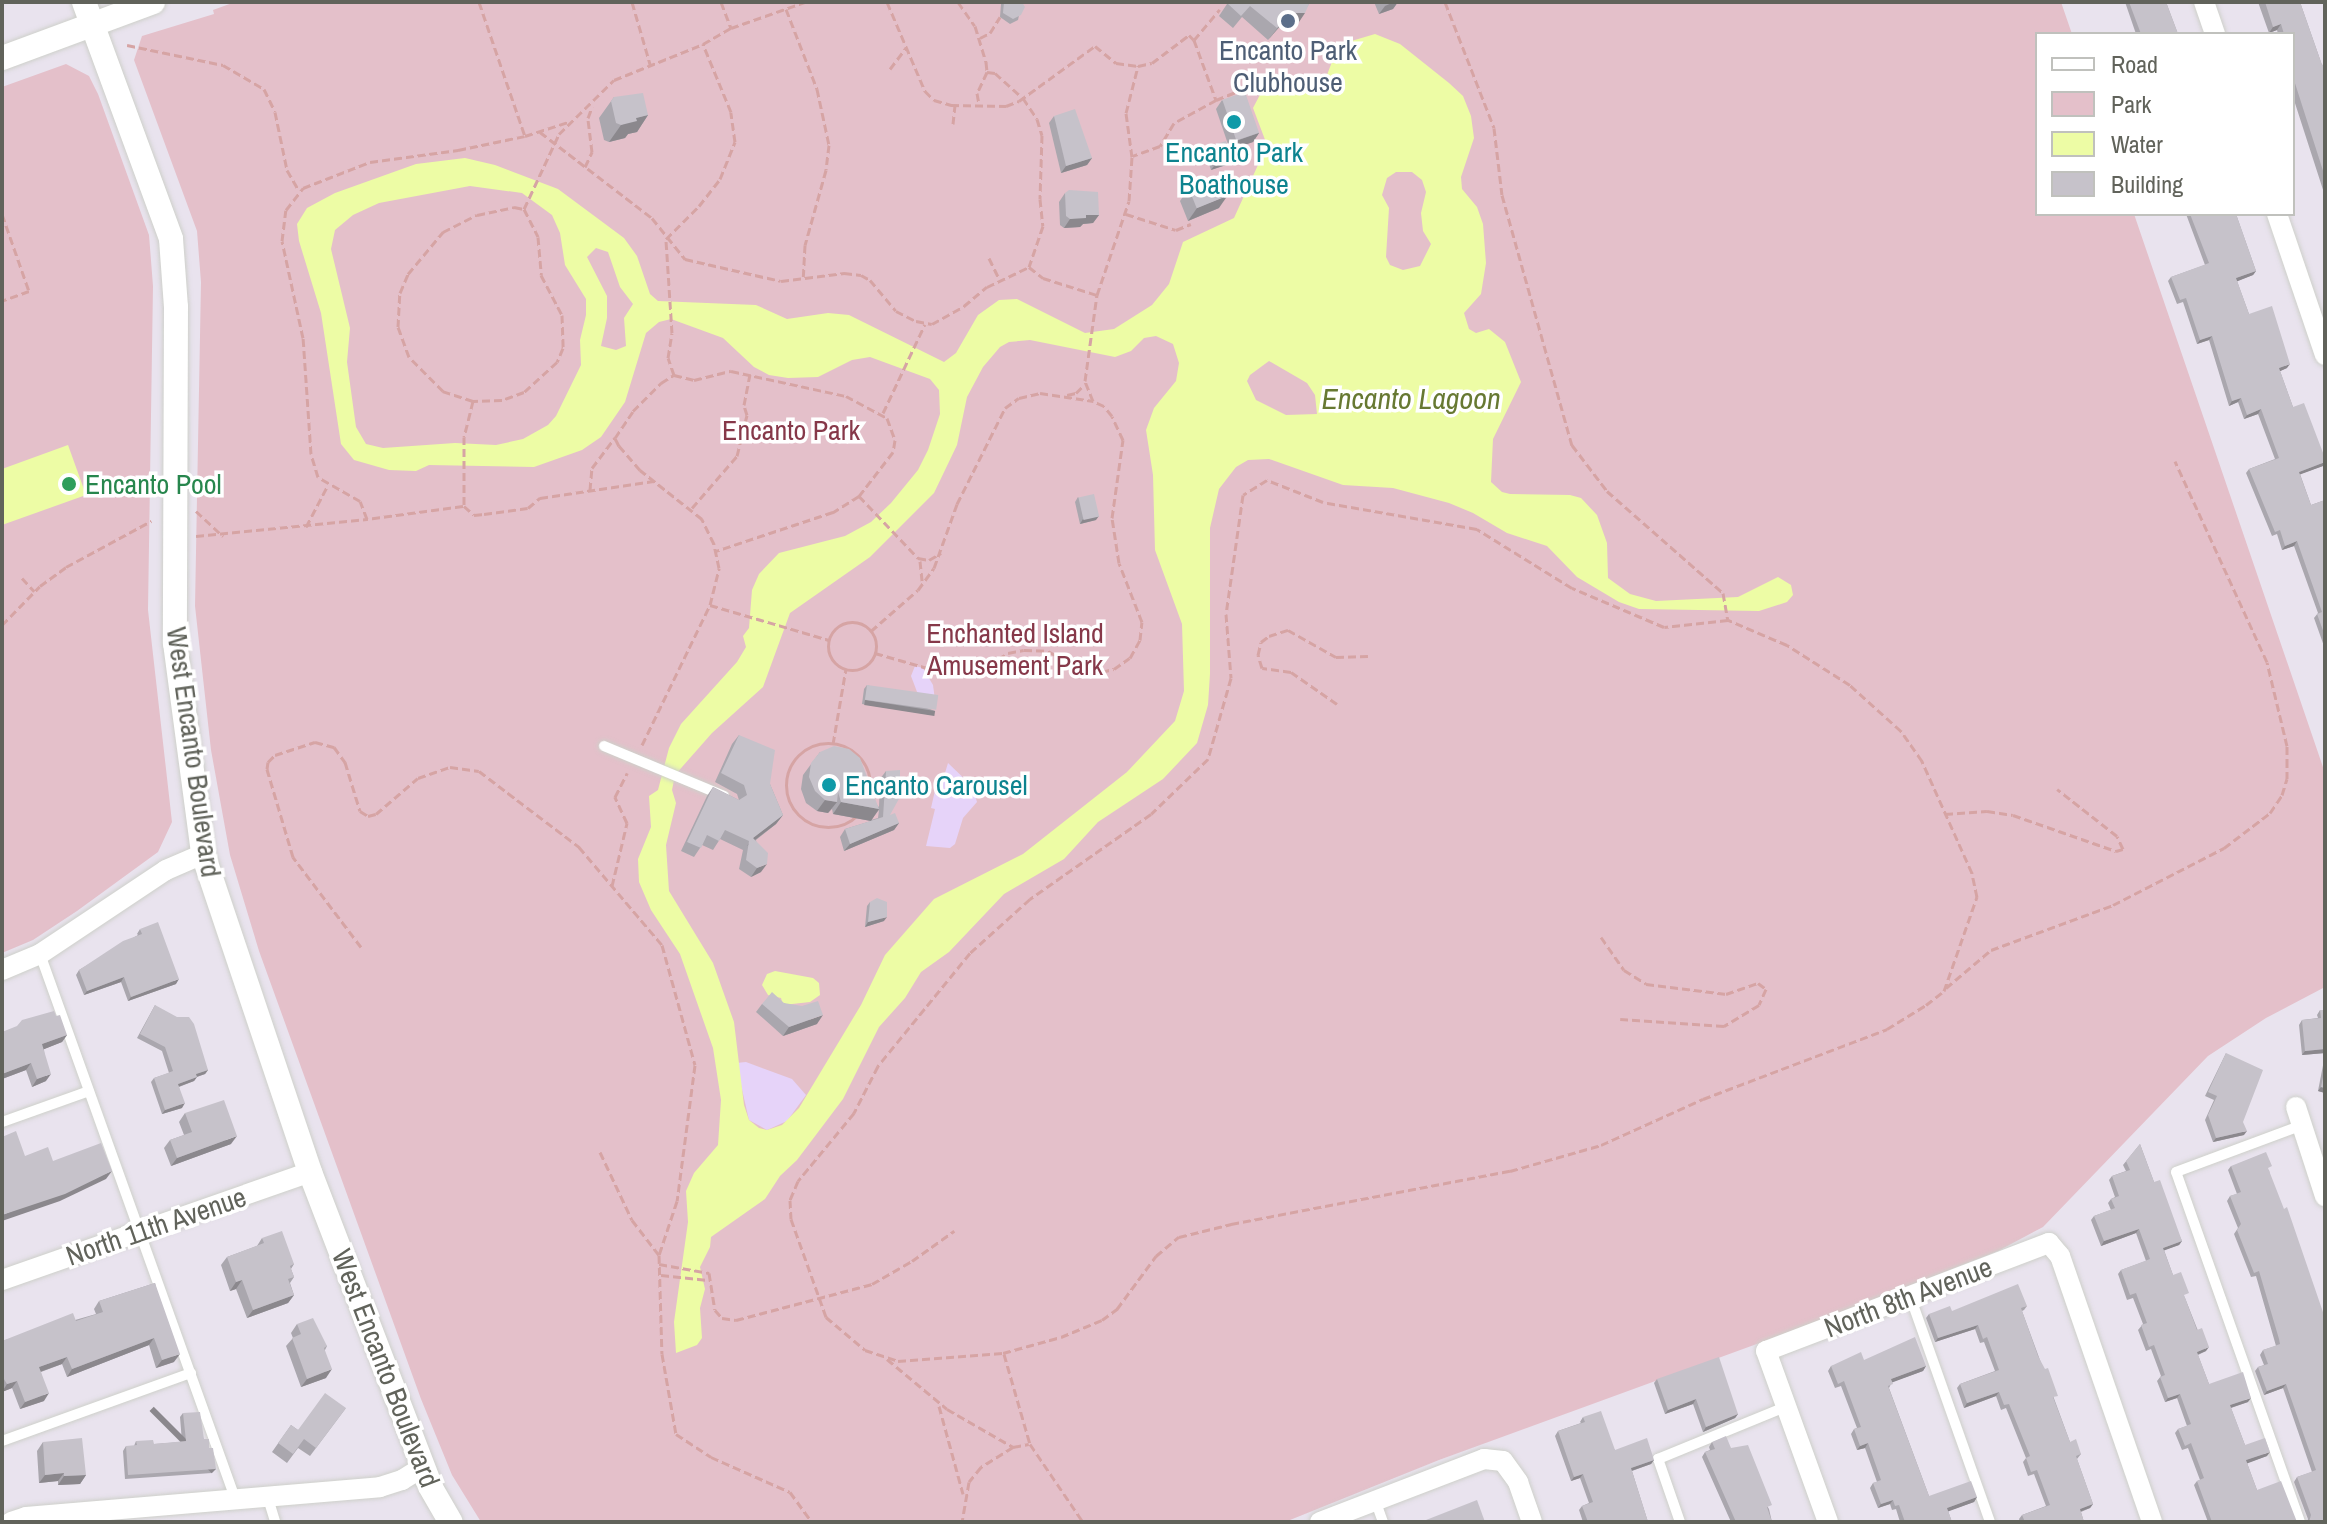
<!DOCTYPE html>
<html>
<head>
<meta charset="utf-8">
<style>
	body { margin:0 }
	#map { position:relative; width:2327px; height:1524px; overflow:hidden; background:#e9e3ee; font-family:"Archivo Narrow",sans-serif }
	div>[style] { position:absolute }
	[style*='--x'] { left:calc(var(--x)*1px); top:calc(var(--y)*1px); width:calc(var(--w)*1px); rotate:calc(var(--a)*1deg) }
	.green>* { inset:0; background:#e4c0ca }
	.sand>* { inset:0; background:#e6d3f9 }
	.water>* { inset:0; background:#edfca5 }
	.path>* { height:3px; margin-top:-1.5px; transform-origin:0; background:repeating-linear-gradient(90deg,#d6a4a4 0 8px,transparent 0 12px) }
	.path>.ring { margin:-1.5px; padding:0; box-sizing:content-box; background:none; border:3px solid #d6a4a4; border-radius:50% }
	.roads { filter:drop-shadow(0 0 2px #ced0ca) drop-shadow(0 0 2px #ced0ca) }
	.lane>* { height:10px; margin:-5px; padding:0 5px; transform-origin:5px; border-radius:5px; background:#fff }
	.street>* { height:20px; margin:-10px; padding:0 10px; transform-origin:10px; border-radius:10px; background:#fff }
	.secondary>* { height:24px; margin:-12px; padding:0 12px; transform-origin:12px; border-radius:12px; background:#fff }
	.wall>* { inset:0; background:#aaa7ae }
	.shaded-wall>* { inset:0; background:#8b888d; transform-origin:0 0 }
	.building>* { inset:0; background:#c6c2ca; transform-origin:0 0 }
	.dots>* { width:22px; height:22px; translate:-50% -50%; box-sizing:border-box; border:4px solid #fff; border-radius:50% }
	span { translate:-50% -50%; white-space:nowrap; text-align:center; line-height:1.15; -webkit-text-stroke:7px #fff; paint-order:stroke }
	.service-label { font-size:28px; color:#4e5e75 }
	.culture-label { font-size:28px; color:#0d838f }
	.left { translate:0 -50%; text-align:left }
	.park-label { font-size:28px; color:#863849 }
	.leisure-label { font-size:28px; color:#27864d }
	.street-label { font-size:28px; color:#61635b }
	.water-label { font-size:30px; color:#677932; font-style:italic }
	.frame { position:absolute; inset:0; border:4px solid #61635b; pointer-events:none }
	.legend { position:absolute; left:2035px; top:32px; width:260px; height:184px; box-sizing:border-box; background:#fff; border:2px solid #c0c1bd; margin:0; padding:10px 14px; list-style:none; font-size:24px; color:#61635b }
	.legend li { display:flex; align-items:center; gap:16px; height:40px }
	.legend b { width:40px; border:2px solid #c0c1bd }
</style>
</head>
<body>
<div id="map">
	<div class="green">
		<div style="clip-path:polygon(235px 2px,2061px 2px,2072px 34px,2037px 34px,2037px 214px,2134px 214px,2325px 773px,2325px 987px,2266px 1018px,2208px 1056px,2043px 1227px,1998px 1251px,1795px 1330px,1439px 1460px,1285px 1522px,481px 1522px,452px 1475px,421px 1399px,259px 951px,230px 855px,211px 750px,195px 606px,201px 282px,197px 231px,134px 60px,142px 36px,214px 14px,213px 10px)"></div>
		<div style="clip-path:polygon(66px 64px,89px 76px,98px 94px,149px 235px,153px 286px,148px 610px,172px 822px,158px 852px,77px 911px,33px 940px,2px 953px,2px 87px)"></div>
	</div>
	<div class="sand">
		<div style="clip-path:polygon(915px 666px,923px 668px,933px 685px,935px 700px,919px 697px,911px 676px)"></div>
		<div style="clip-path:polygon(948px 763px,972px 786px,977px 802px,963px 818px,955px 844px,950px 848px,926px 846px,935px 809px,931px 808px,936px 786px,941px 786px)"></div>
		<div style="clip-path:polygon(746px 1062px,792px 1079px,806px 1095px,787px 1121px,767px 1130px,749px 1120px,736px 1063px)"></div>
	</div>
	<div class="water">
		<div style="clip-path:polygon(evenodd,1375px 34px,1400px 44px,1449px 83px,1463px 96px,1471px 116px,1474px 138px,1461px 177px,1462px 189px,1477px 207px,1483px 224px,1486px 263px,1481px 294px,1464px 313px,1469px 329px,1476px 333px,1489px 329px,1505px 342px,1521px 382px,1493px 439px,1491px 482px,1502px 492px,1510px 494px,1570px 495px,1581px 498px,1597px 515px,1607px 543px,1608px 578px,1630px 594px,1656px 601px,1738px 597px,1778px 577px,1791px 585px,1793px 595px,1787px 602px,1759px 611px,1639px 609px,1619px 602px,1577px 577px,1547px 546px,1507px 533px,1473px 513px,1449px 503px,1393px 488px,1343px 485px,1269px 459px,1248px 460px,1236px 467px,1219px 489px,1210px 528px,1210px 674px,1208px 705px,1197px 743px,1163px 779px,1098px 822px,1064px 859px,1004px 894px,949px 952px,921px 972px,905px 998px,879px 1027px,843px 1099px,797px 1160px,780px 1176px,765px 1199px,711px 1237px,710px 1247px,700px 1267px,705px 1289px,700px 1308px,702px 1338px,697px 1345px,676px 1353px,674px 1322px,688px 1222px,686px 1191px,694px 1173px,718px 1145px,721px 1100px,713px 1048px,680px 954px,651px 910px,639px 882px,638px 859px,651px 827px,649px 796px,658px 790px,669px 748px,681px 724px,737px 662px,746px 647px,743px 636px,749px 628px,752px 590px,759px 574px,779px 553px,845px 536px,871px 522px,891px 503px,918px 470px,928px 450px,940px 414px,939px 390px,930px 379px,870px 357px,852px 360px,818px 377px,788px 378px,769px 375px,754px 367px,723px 338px,671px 319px,659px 322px,646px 333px,625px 402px,601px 437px,582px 450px,534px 467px,429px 465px,416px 471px,389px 470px,354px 460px,341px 444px,321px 313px,299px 241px,297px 224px,307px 208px,335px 193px,416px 164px,465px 158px,495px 165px,558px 189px,624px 238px,637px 256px,650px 294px,658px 301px,756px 305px,787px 319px,828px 313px,849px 315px,944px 362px,956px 353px,978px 315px,999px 300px,1017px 299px,1085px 333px,1114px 329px,1152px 305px,1169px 284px,1183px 242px,1234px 218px,1267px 145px,1253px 108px,1263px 89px,1310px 88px,1325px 80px,1335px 54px,1348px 42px,1375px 34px,1396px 172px,1412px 172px,1422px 180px,1426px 192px,1421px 213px,1423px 231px,1431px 244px,1420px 266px,1403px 270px,1390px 265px,1386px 257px,1389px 208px,1382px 195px,1387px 178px,1396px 172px,1375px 34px,470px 186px,522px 193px,552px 215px,560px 233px,565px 265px,586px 299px,586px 315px,580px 340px,581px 365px,556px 416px,548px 425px,523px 439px,496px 445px,455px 443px,383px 448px,366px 444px,356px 427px,347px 362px,350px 328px,331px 249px,335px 230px,353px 215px,379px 203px,470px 186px,1375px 34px,596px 248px,608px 252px,620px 287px,633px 304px,624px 318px,626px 346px,616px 350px,601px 346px,607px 318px,607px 296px,587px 257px,596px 248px,1375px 34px,1156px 336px,1173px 344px,1179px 363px,1176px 381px,1154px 408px,1146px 430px,1153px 475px,1155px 550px,1182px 624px,1184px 691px,1175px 721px,1127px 772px,1023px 854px,934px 899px,885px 955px,861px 1005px,799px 1108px,782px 1125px,767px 1130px,759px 1128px,749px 1120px,744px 1105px,734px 1022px,713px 963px,669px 891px,666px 845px,676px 803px,672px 790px,675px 775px,712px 733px,763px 687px,790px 613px,870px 557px,934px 493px,957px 445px,967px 397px,983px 367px,1000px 347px,1009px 342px,1030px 340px,1115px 357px,1131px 351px,1144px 338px,1156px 336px,1375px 34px,1269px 361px,1307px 383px,1315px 395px,1317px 414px,1286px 415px,1256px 400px,1247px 381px,1250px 375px,1269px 361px)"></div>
		<div style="clip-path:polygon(68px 445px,86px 495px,2px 525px,2px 469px)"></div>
		<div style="clip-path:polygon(775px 971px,813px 978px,819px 983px,820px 995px,810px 1002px,783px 1005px,781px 998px,768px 995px,762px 985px,767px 974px)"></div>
	</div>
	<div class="path">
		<div style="--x:479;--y:2;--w:142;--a:71.1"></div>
		<div style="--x:632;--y:2;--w:65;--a:73.8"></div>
		<div style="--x:721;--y:2;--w:28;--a:69"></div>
		<div style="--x:887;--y:2;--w:97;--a:66.9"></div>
		<div style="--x:925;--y:91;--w:13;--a:45"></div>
		<div style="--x:934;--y:100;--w:18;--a:16"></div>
		<div style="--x:951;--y:105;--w:55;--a:1"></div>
		<div style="--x:1006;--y:106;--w:14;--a:-21"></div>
		<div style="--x:1019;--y:101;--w:94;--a:-35.9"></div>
		<div style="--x:1095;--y:46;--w:27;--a:39"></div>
		<div style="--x:1116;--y:63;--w:22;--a:8"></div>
		<div style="--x:1138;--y:66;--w:14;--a:-12"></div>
		<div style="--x:1152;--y:63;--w:46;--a:-37.1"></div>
		<div style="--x:1189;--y:35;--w:7;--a:45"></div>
		<div style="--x:1194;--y:40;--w:64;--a:69.9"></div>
		<div style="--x:1216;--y:100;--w:48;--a:151.3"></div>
		<div style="--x:1174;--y:123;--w:27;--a:121"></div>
		<div style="--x:1160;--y:146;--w:29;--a:160"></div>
		<div style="--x:958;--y:2;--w:29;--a:55"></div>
		<div style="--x:975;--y:26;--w:38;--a:73"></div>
		<div style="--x:986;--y:62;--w:10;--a:84"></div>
		<div style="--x:987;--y:72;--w:23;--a:115"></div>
		<div style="--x:977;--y:93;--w:11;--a:80"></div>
		<div style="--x:1445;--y:2;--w:135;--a:68.7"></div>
		<div style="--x:1494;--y:128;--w:67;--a:83.2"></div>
		<div style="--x:1502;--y:195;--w:260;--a:74.4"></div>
		<div style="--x:1572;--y:445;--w:58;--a:52.7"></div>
		<div style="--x:1607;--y:491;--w:154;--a:41.3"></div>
		<div style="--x:1723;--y:593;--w:27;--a:80"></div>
		<div style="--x:1728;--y:620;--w:64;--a:173.8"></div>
		<div style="--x:1664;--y:627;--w:100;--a:-157"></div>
		<div style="--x:1572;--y:588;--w:112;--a:-148.2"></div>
		<div style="--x:1477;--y:529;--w:156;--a:-170.1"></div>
		<div style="--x:1323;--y:502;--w:60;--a:-158.6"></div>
		<div style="--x:1267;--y:480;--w:28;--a:148"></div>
		<div style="--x:1243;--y:495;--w:120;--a:98.1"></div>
		<div style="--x:1226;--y:614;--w:64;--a:85.5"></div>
		<div style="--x:1231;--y:678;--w:84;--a:105.9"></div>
		<div style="--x:1208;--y:759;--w:79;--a:136"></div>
		<div style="--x:1151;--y:814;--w:148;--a:144.9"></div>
		<div style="--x:1030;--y:899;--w:81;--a:138"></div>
		<div style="--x:970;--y:953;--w:146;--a:129.2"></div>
		<div style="--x:878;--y:1066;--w:53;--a:117.1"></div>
		<div style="--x:854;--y:1113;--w:88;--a:129.5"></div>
		<div style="--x:798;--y:1181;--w:21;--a:113"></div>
		<div style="--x:790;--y:1200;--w:19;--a:87"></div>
		<div style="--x:791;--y:1219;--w:104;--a:70.3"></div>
		<div style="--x:826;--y:1317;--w:51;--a:40.2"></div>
		<div style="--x:865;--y:1350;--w:35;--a:18"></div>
		<div style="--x:898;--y:1361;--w:105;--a:-4.4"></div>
		<div style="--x:1003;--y:1353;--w:60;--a:-15.4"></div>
		<div style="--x:1061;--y:1337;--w:44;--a:-22.5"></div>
		<div style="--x:1102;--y:1320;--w:19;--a:-36"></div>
		<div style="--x:1117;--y:1309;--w:66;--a:-53.7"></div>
		<div style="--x:1156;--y:1256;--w:30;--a:-40"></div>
		<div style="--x:1179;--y:1237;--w:54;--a:-14"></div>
		<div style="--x:1231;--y:1224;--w:284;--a:-10.8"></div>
		<div style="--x:1510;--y:1171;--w:95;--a:-15.9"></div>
		<div style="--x:1601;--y:1145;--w:112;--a:-24.3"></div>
		<div style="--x:1703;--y:1099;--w:197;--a:-20.8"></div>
		<div style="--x:1887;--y:1029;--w:46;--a:-31.6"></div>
		<div style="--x:1926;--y:1005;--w:23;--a:-38"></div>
		<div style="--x:1944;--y:991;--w:100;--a:-70.7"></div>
		<div style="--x:1977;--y:897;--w:25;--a:-102"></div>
		<div style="--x:1972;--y:873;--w:123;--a:-114.1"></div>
		<div style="--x:1922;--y:761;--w:37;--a:-125"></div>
		<div style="--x:1901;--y:731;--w:69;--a:-138"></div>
		<div style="--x:1850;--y:685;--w:75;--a:-147.6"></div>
		<div style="--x:1787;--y:645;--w:64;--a:-157"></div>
		<div style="--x:786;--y:9;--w:86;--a:68.8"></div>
		<div style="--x:817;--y:89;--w:57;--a:77.9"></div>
		<div style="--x:829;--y:145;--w:25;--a:97"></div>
		<div style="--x:826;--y:170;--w:78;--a:105.6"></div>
		<div style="--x:805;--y:245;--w:33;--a:93"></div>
		<div style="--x:980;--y:38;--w:11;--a:-27"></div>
		<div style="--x:990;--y:33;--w:19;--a:-58"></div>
		<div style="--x:1194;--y:40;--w:40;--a:-50"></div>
		<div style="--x:127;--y:45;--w:98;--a:11.8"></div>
		<div style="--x:223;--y:65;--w:48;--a:30.3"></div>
		<div style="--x:264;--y:89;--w:25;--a:64"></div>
		<div style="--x:275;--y:112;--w:59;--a:78.3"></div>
		<div style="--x:287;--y:170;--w:24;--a:60"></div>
		<div style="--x:890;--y:69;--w:26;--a:-53"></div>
		<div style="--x:987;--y:72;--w:8;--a:7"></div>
		<div style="--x:995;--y:73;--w:38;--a:42"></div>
		<div style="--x:1023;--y:98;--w:25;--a:56"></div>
		<div style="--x:1037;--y:119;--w:17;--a:73"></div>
		<div style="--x:1042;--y:135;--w:64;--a:91.8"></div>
		<div style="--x:1040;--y:199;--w:27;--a:84"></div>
		<div style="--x:1043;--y:226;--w:43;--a:108.9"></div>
		<div style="--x:1216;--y:100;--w:38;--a:-22"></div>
		<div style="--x:953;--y:124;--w:19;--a:-84"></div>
		<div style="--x:540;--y:132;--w:141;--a:37.5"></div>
		<div style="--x:652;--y:218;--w:53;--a:51.2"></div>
		<div style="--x:685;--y:259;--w:98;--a:12.9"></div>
		<div style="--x:781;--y:281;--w:64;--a:-7.2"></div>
		<div style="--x:844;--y:273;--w:17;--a:7"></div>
		<div style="--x:861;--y:275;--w:10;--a:29"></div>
		<div style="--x:870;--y:280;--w:40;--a:50"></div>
		<div style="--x:896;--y:311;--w:22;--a:27"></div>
		<div style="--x:916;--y:321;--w:16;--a:11"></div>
		<div style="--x:932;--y:324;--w:37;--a:-29"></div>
		<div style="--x:964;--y:306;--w:30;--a:-40"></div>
		<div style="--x:987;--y:287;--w:47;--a:-25.5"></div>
		<div style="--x:1029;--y:267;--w:18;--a:38"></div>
		<div style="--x:1043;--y:278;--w:57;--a:17.5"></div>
		<div style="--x:1097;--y:295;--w:99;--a:-71.2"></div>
		<div style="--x:1129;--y:201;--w:44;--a:-86.1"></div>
		<div style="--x:1132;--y:157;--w:44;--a:-97.8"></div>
		<div style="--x:1126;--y:113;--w:49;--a:-75.7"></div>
		<div style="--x:585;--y:167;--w:17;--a:-65"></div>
		<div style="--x:592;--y:152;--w:34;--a:-97"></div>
		<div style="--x:588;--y:118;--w:12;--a:-70"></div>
		<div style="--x:524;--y:209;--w:83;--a:-65"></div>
		<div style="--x:559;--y:134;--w:77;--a:-44.5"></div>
		<div style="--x:614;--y:80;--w:96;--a:-22"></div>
		<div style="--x:703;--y:44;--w:32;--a:-30"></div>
		<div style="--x:731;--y:28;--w:78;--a:-19.4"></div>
		<div style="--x:2;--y:214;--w:82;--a:70.7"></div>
		<div style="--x:29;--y:291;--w:29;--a:160"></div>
		<div style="--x:1126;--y:214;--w:52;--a:17.7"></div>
		<div style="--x:1176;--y:230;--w:16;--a:-22"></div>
		<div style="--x:989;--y:258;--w:25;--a:64"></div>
		<div style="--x:674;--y:375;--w:18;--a:-109"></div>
		<div style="--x:668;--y:358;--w:25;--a:-81"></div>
		<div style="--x:672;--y:333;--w:94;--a:-93.7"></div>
		<div style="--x:666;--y:239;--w:47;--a:-45"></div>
		<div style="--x:699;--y:206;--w:34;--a:-52"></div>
		<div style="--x:720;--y:179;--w:40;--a:-68"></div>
		<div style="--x:735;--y:142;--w:30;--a:-98"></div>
		<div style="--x:731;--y:112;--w:74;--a:-112.4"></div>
		<div style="--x:1067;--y:395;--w:9;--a:-13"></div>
		<div style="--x:1076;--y:393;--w:11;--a:-45"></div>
		<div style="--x:473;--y:401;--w:32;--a:-162"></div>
		<div style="--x:443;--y:391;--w:48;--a:-135"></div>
		<div style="--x:409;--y:357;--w:32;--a:-110"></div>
		<div style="--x:398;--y:327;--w:34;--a:-87"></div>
		<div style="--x:400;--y:293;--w:21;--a:-67"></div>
		<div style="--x:408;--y:274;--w:55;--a:-50.2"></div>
		<div style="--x:443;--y:232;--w:38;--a:-27"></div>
		<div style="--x:477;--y:215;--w:38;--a:-12"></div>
		<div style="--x:514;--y:207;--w:10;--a:11"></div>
		<div style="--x:524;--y:209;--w:31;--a:63"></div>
		<div style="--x:538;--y:237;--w:38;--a:85"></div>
		<div style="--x:541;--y:275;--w:45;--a:62.3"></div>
		<div style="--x:562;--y:315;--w:33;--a:88"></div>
		<div style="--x:563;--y:348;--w:15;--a:113"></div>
		<div style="--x:557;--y:362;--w:45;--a:137.7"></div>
		<div style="--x:524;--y:392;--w:23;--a:160"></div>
		<div style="--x:502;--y:400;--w:29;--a:178"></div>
		<div style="--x:473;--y:401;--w:37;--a:104"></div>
		<div style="--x:464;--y:437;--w:69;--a:90"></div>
		<div style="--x:464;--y:506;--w:13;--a:42"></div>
		<div style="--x:474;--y:515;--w:10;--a:-6"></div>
		<div style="--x:484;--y:514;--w:44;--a:-7.8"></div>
		<div style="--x:528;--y:508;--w:16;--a:-40"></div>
		<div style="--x:540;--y:498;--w:115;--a:-8.5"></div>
		<div style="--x:883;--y:413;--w:98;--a:-64.7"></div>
		<div style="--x:590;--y:490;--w:22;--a:-85"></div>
		<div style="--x:592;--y:468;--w:38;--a:-53"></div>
		<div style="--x:859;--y:496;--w:86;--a:46.4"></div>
		<div style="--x:918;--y:558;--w:11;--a:10"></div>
		<div style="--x:929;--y:560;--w:14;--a:-30"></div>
		<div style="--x:463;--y:506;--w:97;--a:172.3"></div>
		<div style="--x:367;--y:519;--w:19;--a:-111"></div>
		<div style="--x:360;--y:501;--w:48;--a:-150.3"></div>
		<div style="--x:318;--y:477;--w:24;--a:-107"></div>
		<div style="--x:311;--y:454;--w:116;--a:-93.9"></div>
		<div style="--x:303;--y:338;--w:99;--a:-102.2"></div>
		<div style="--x:282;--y:241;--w:31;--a:-83"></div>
		<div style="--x:286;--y:210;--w:28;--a:-52"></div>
		<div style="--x:303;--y:188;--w:72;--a:-21.2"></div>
		<div style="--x:370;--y:162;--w:89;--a:-7.8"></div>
		<div style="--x:458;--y:150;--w:68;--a:-11.8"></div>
		<div style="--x:525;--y:136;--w:45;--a:-18"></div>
		<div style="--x:692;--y:508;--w:69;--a:-49.1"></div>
		<div style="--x:737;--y:456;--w:42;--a:-76.3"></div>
		<div style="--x:747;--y:415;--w:10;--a:-107"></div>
		<div style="--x:744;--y:405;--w:31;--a:-79"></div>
		<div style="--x:196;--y:511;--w:37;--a:43"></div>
		<div style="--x:306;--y:527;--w:47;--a:-62.4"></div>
		<div style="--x:196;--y:536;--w:172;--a:-5.7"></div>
		<div style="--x:920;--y:561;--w:20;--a:84"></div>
		<div style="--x:22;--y:578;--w:18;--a:47"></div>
		<div style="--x:710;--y:605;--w:124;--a:16.4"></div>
		<div class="ring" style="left:828px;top:622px;width:45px;height:45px"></div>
		<div style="--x:2;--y:625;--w:54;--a:-45.7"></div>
		<div style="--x:40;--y:586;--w:32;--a:-36"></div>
		<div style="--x:66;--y:567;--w:97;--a:-28.4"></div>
		<div style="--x:871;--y:631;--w:62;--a:-41.1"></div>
		<div style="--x:918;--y:590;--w:27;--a:-54"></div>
		<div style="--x:934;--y:568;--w:68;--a:-70.2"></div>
		<div style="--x:957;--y:504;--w:107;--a:-63.4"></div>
		<div style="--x:1005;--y:408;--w:17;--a:-36"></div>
		<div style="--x:1019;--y:398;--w:22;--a:-13"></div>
		<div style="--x:1040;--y:393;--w:54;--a:8.6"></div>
		<div style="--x:1093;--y:401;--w:22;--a:-112"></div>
		<div style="--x:1085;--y:381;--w:87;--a:-82.1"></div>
		<div style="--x:875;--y:653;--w:76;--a:16"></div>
		<div style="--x:948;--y:674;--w:29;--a:-6"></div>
		<div style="--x:977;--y:671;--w:36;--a:-30"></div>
		<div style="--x:1008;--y:653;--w:16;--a:-11"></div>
		<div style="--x:1024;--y:650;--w:24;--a:2"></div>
		<div style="--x:1048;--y:651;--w:31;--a:29"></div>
		<div style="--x:1075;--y:666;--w:27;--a:13"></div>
		<div style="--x:1101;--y:672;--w:13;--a:-13"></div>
		<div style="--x:1114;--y:669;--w:19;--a:-35"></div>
		<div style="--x:1130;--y:658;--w:21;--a:-61"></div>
		<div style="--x:1140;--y:640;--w:18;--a:-84"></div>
		<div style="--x:1142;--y:622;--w:63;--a:-111.3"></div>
		<div style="--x:1119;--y:563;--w:46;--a:-98.8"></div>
		<div style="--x:1112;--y:518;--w:79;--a:-82"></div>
		<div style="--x:1123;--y:440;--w:26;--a:-115"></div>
		<div style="--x:1112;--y:416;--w:13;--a:-129"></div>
		<div style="--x:1104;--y:406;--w:12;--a:-156"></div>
		<div style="--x:1337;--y:704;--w:56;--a:-145.2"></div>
		<div style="--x:1291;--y:672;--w:29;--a:-172"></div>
		<div style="--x:1262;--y:668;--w:14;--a:-107"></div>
		<div style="--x:1258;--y:655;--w:13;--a:-77"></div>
		<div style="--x:1261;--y:642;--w:10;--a:-37"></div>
		<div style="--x:1269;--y:636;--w:20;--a:-18"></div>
		<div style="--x:1288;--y:630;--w:55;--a:29.4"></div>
		<div style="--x:1336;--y:657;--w:32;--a:-2"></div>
		<div class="ring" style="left:786px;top:743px;width:81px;height:81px"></div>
		<div style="--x:833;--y:744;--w:76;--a:-80.2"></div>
		<div style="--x:642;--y:745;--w:156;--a:-64.1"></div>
		<div style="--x:710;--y:605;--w:38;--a:-76"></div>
		<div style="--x:719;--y:568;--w:25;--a:-102"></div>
		<div style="--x:714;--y:544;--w:28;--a:-116"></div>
		<div style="--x:702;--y:519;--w:79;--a:-141.7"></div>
		<div style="--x:640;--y:470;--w:32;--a:-131"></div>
		<div style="--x:619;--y:446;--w:9;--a:-117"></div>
		<div style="--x:615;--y:438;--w:32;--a:-56"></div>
		<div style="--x:633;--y:411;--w:40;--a:-45"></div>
		<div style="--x:661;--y:383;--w:15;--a:-32"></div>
		<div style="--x:674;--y:375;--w:21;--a:14"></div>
		<div style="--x:694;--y:380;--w:38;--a:-14"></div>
		<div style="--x:731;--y:371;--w:118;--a:12.3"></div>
		<div style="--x:846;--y:396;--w:47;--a:28.2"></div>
		<div style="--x:887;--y:418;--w:23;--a:70"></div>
		<div style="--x:895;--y:440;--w:12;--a:99"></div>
		<div style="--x:893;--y:452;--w:56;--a:127.7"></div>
		<div style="--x:859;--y:496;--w:31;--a:148"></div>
		<div style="--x:833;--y:512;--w:123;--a:161.6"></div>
		<div style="--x:1945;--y:814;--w:42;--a:-4.1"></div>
		<div style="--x:1987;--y:811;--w:26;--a:9"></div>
		<div style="--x:2013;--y:815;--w:109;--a:19.3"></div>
		<div style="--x:2116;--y:851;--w:7;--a:-16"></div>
		<div style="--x:2123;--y:849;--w:14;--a:-115"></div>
		<div style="--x:2117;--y:836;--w:76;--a:-141.9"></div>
		<div style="--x:612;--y:886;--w:65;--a:-76.6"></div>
		<div style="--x:627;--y:823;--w:29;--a:-115"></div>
		<div style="--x:615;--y:797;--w:27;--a:-63"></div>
		<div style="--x:1601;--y:937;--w:40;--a:55.1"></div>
		<div style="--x:1624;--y:970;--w:26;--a:32"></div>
		<div style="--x:1646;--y:984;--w:81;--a:7.1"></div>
		<div style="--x:1726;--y:994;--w:34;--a:-19"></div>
		<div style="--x:1758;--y:983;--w:10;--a:37"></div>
		<div style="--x:1766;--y:989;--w:17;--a:114"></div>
		<div style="--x:1759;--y:1005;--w:41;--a:149"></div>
		<div style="--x:1724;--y:1026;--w:104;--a:-176.1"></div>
		<div style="--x:361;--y:947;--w:113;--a:-127.1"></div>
		<div style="--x:293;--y:857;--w:92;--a:-106.5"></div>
		<div style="--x:267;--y:769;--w:7;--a:-82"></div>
		<div style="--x:268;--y:762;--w:10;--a:-45"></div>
		<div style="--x:275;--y:755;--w:42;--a:-18"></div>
		<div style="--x:315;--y:742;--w:20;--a:15"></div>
		<div style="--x:334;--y:747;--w:19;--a:54"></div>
		<div style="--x:345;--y:762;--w:51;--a:73"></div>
		<div style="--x:360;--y:811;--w:9;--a:32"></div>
		<div style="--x:368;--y:816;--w:8;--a:-14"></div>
		<div style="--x:376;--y:814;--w:55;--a:-40.6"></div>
		<div style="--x:418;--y:778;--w:34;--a:-19"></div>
		<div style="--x:450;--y:767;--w:29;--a:8"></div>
		<div style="--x:479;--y:771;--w:126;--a:37.2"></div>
		<div style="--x:579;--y:847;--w:128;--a:49.7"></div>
		<div style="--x:662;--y:945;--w:124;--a:74.6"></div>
		<div style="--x:695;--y:1065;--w:137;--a:97.5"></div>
		<div style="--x:677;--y:1201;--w:57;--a:108.4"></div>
		<div style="--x:1946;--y:988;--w:59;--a:-40.2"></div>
		<div style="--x:1991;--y:950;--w:130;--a:-20.2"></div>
		<div style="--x:2113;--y:905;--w:125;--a:-27.2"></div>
		<div style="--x:2224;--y:848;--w:58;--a:-37.3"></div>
		<div style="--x:2270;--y:813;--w:22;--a:-56"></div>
		<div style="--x:2282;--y:795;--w:17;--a:-73"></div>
		<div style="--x:2287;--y:779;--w:33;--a:-90"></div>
		<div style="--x:2287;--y:746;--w:86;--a:-103.4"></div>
		<div style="--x:2267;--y:662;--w:221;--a:-114.6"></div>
		<div style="--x:600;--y:1152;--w:75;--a:64.8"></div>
		<div style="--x:632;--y:1220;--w:44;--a:52.4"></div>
		<div style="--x:659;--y:1255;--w:99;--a:88.3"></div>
		<div style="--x:662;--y:1354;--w:81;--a:80.1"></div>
		<div style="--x:676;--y:1434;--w:42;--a:33.3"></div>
		<div style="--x:711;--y:1457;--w:86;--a:23.9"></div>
		<div style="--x:790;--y:1492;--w:37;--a:54"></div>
		<div style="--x:659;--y:1264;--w:51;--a:10.2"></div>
		<div style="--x:709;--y:1273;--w:37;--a:81"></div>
		<div style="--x:715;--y:1310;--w:11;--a:49"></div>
		<div style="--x:722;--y:1318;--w:14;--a:8"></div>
		<div style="--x:736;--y:1320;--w:141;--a:-14.8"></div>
		<div style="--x:872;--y:1284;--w:46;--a:-29.9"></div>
		<div style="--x:912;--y:1261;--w:52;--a:-35.5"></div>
		<div style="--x:661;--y:1275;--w:47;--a:6.1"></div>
		<div style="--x:1004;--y:1354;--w:94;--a:73.9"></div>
		<div style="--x:1030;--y:1444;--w:94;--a:55.8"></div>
		<div style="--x:887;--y:1359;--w:78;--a:39.8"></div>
		<div style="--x:947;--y:1409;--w:76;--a:29.9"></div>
		<div style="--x:1013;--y:1447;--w:38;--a:148"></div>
		<div style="--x:981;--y:1467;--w:19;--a:129"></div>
		<div style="--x:969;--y:1482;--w:41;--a:99.9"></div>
		<div style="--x:939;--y:1406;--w:91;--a:74.7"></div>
		<div style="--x:1013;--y:1447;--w:16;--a:-11"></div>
	</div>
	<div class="roads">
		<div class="lane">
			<div style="--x:604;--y:746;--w:130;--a:22.6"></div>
			<div style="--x:40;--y:954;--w:578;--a:70.28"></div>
			<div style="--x:2;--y:1122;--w:92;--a:-19.6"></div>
			<div style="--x:1910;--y:1296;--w:240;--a:70.5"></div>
			<div style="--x:2;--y:1441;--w:201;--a:-19.8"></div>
			<div style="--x:267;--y:1495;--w:28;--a:73"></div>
			<div style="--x:1375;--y:1500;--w:23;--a:70"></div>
			<div style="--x:1680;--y:1522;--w:67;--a:-109.2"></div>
			<div style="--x:1658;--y:1459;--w:139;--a:-22.3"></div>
			<div style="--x:2300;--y:1522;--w:371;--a:-109.5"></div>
			<div style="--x:2176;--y:1172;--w:132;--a:-20.4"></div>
		</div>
		<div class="street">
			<div style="--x:2204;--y:2;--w:34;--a:71"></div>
			<div style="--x:2277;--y:214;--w:149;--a:71.2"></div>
			<div style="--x:2;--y:970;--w:41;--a:-22.8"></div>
			<div style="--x:40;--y:954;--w:151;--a:-33.7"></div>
			<div style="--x:166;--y:870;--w:40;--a:-23.4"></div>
			<div style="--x:2296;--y:1107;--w:94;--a:72"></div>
			<div style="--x:2;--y:1280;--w:326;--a:-19.3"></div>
			<div style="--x:11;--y:1522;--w:16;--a:-18"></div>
			<div style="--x:26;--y:1517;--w:355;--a:-4.8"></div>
			<div style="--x:380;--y:1487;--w:23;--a:-18"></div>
			<div style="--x:402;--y:1480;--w:25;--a:-32"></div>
			<div style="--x:1320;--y:1522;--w:176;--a:-21"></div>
			<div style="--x:1484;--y:1459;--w:19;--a:6"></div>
			<div style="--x:1503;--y:1461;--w:26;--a:54"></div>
			<div style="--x:1518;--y:1482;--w:42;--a:70.7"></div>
			<div style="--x:1828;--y:1522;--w:182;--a:-109.9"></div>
			<div style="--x:1766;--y:1351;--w:303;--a:-20.9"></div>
			<div style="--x:2049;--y:1243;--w:17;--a:50"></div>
			<div style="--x:2060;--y:1256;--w:281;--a:70.9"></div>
		</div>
		<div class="secondary">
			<div style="--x:84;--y:2;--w:252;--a:69.8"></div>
			<div style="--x:171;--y:239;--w:68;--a:85.8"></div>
			<div style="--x:176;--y:307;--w:336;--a:90.2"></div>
			<div style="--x:175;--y:643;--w:213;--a:82.4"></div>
			<div style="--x:203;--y:854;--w:336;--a:71.4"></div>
			<div style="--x:310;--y:1172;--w:338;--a:69"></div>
			<div style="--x:431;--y:1488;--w:39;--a:60"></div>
			<div style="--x:2;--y:58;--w:161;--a:-20.3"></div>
		</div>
	</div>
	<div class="wall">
		<div style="clip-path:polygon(1002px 2px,1022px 2px,1018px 20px,1010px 24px,1000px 17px,1001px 4px)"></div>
		<div style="clip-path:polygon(1224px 2px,1310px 2px,1297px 25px,1281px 25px,1268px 40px,1242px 17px,1233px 28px,1219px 16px,1227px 4px)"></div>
		<div style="clip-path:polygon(1374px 2px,1398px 2px,1393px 9px,1379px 14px)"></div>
		<div style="clip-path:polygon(2125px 2px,2166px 2px,2178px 34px,2136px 34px)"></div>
		<div style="clip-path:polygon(2258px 2px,2300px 2px,2322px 65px,2325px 64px,2325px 196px,2293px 97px,2293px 34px,2278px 34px,2277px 30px,2269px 33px)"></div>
		<div style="clip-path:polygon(614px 97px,648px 115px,637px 132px,628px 134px,625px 138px,609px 142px,604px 140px,599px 118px)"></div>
		<div style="clip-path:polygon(1222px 100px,1259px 133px,1253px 142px,1230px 150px,1216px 109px)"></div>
		<div style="clip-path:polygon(1054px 116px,1092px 158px,1087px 165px,1061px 173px,1049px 123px)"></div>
		<div style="clip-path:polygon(1208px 148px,1229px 164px,1211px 170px,1205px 152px)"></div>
		<div style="clip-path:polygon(1189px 188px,1219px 208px,1188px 221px,1180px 201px)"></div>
		<div style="clip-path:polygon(1065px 193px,1099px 215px,1093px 223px,1083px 224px,1080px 227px,1064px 228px,1060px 225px,1059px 202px)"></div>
		<div style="clip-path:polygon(2186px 214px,2236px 214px,2256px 271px,2253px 275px,2237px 281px,2249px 314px,2287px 368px,2280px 371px,2293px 407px,2323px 466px,2300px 474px,2311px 505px,2325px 500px,2325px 649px,2314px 618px,2318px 613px,2294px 546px,2282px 550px,2277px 534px,2272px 536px,2246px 473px,2249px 469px,2275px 459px,2258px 414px,2244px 419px,2238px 402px,2229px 406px,2209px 340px,2197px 344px,2183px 302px,2177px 304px,2168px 281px,2171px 277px,2205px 265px)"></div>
		<div style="clip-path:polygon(1078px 497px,1096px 520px,1080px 524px,1075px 502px)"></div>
		<div style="clip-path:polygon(867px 685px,935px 711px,932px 715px,862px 704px,864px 689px)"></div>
		<div style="clip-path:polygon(739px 735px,770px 784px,783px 815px,776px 824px,756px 840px,761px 872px,751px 877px,739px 869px,743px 850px,720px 839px,713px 850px,702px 845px,694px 857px,681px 851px,707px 796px,713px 787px,739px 800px,737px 794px,715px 782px,732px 744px)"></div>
		<div style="clip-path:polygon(evenodd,820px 752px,879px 807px,880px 779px,886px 771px,890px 815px,899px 823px,894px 830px,844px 851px,840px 837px,845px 829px,871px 821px,833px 814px,832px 809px,828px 813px,817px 811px,806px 803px,801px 789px,803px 775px,820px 752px,879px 810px,878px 818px,871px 820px,879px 810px)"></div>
		<div style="clip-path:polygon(870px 902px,884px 921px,865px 927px,867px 906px)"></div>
		<div style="clip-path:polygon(140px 929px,176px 984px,128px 1001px,121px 982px,84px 995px,76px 975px,79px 970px,138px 935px,137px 934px)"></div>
		<div style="clip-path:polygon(784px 1003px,817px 1024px,783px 1036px,756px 1012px,762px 1004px)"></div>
		<div style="clip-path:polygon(155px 1005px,208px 1070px,205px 1074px,197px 1077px,194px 1081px,179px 1087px,182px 1108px,162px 1114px,151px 1082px,154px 1078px,169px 1073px,162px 1051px,137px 1038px)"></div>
		<div style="clip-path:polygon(2320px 1010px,2325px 1010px,2325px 1053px,2302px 1055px,2299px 1025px,2302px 1020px,2318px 1018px,2317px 1015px)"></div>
		<div style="clip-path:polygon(2px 1032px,67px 1035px,62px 1042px,44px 1049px,46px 1081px,32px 1087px,26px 1070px,2px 1079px)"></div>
		<div style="clip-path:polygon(2226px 1053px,2244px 1135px,2213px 1142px,2205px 1120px,2214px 1100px,2205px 1096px)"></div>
		<div style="clip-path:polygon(2325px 1055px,2325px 1093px,2318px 1091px)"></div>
		<div style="clip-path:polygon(185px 1113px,231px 1144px,171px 1166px,164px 1148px,170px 1140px,184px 1135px,179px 1122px)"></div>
		<div style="clip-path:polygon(2140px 1144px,2154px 1182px,2182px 1241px,2179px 1245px,2164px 1250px,2173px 1275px,2185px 1298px,2206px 1351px,2198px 1355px,2209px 1384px,2248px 1402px,2231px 1408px,2245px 1445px,2267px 1456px,2247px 1463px,2257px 1490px,2297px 1522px,2208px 1522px,2194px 1485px,2197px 1481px,2200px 1480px,2188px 1448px,2182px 1450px,2175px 1433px,2178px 1429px,2187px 1426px,2177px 1398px,2165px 1402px,2157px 1381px,2161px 1376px,2151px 1349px,2146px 1351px,2138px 1330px,2143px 1324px,2133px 1298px,2127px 1300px,2118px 1274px,2121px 1270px,2146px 1261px,2136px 1233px,2101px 1246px,2091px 1220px,2094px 1216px,2111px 1210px,2108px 1203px,2111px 1199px,2115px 1197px,2109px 1180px,2112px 1176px,2126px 1171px,2123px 1165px)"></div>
		<div style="clip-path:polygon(2231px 1166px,2269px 1170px,2325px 1522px,2307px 1522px,2308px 1519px,2294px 1482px,2297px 1477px,2312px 1472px,2283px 1388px,2264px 1395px,2255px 1371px,2258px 1367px,2264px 1365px,2260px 1355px,2263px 1350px,2276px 1346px,2256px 1276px,2251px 1277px,2234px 1234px,2238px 1228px,2227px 1201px,2230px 1196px,2237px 1194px,2228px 1170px)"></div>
		<div style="clip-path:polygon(262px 1238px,294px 1264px,291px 1269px,294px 1277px,290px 1283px,294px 1295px,288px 1303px,247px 1318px,236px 1289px,230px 1291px,221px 1265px,227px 1257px,257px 1246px)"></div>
		<div style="clip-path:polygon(155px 1283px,174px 1362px,156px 1368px,149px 1345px,67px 1377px,62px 1364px,41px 1372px,44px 1401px,20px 1409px,12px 1388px,2px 1392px,2px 1341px,96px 1314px,94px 1309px,99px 1301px)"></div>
		<div style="clip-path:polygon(2027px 1306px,2024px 1310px,2022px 1311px,2070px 1442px,2081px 1454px,2077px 1459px,2093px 1504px,2090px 1508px,2081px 1512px,2084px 1522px,2020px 1522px,2019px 1519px,2022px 1515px,2046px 1506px,2034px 1474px,2028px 1476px,2023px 1462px,2026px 1458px,2006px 1408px,2001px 1410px,1996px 1396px,1964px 1408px,1957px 1388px,1960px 1384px,1995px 1371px,1984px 1342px,1980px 1343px,1975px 1329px,1935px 1342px,1926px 1318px,1929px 1314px)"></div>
		<div style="clip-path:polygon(297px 1324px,327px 1346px,325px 1350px,326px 1378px,301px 1387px,286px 1346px,293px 1338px,291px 1333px)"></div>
		<div style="clip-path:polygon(1864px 1360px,1926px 1366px,1923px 1371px,1892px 1382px,1889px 1388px,1929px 1496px,1977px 1497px,1974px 1502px,1948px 1511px,1952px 1522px,1900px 1522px,1896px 1509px,1892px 1510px,1890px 1504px,1878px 1508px,1870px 1488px,1873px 1483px,1877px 1482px,1865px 1448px,1857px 1450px,1851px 1434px,1854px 1429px,1857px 1428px,1841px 1386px,1835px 1388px,1828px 1371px,1831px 1366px)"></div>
		<div style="clip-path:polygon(1657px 1379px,1738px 1414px,1735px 1418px,1703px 1432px,1693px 1404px,1665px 1414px,1654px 1383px)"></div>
		<div style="clip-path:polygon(346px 1408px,310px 1456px,298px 1448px,287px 1463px,272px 1452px,291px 1425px,298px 1430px)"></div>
		<div style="clip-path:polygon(183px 1413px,204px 1439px,212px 1473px,125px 1479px,123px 1451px,126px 1446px,134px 1446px,136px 1441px,154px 1444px,182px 1442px,180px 1417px)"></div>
		<div style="clip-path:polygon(1583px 1417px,1615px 1450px,1654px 1460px,1651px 1464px,1632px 1471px,1648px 1522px,1583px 1522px,1579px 1510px,1582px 1506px,1589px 1503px,1580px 1478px,1571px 1481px,1555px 1436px,1558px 1431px,1581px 1423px,1580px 1422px)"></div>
		<div style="clip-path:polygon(43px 1442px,86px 1475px,80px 1484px,58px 1485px,58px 1481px,39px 1483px,37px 1451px)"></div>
		<div style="clip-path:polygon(1712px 1442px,1731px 1448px,1769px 1509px,1772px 1522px,1731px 1522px,1702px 1457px,1705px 1452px,1710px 1450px,1709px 1447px)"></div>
	</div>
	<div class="shaded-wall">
		<div style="clip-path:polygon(1394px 2px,1398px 2px,1393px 9px,1379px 14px,1385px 6px)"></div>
		<div style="clip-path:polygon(1290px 13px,1305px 13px,1297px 25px,1281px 25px,1268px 40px)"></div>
		<div style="clip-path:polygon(2281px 24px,2277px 30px,2269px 33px,2273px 27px)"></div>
		<div style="clip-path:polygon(648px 115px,637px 132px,628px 134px,625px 138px,609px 142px,621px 125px,636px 118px)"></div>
		<div style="clip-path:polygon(1259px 133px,1253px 142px,1230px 150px,1236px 141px)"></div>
		<div style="clip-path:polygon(1092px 158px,1087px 165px,1061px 173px,1066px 166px)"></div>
		<div style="clip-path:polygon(1232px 159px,1229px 164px,1211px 170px,1214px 166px)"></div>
		<div style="clip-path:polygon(1228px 195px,1219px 208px,1188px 221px,1197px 208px)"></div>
		<div style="clip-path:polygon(1086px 215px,1099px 215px,1093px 223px,1083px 224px,1080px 227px,1064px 228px,1070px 219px)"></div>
		<div style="clip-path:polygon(2256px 271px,2253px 275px,2233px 283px,2236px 278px)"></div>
		<div style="clip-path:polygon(2212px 336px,2209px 340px,2197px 344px,2200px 340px)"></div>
		<div style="clip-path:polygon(2290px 364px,2287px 368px,2276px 373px,2279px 368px)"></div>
		<div style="clip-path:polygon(2241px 398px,2238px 402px,2229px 406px,2232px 401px)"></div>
		<div style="clip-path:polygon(2261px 409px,2258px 414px,2244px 419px,2247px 415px)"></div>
		<div style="clip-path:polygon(2325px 462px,2323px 466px,2296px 476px,2299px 472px)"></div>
		<div style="clip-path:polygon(1099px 516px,1096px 520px,1080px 524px,1083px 519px)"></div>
		<div style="clip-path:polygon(2297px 541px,2294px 546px,2282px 550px,2285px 546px)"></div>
		<div style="left:865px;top:700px;width:71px;height:5px;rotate:9deg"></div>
		<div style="clip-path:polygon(825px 800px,837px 802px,828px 813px,817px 811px)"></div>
		<div style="clip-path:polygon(841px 802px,879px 809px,871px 821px,833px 814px)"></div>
		<div style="clip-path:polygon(783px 815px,776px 824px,747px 846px,753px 838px)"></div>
		<div style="clip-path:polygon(899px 823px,894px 830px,844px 851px,850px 844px)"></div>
		<div style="clip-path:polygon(767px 864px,761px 872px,751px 877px,757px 868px)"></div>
		<div style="clip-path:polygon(887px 917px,884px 921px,865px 927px,868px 922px)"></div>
		<div style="clip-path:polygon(124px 977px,121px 982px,84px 995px,87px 991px)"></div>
		<div style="clip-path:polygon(179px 979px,176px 984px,128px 1001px,131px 997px)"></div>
		<div style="clip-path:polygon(823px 1015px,817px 1024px,783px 1036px,789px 1027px)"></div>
		<div style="clip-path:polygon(67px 1035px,62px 1042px,37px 1052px,42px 1044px)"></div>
		<div style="clip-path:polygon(2325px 1049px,2325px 1053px,2302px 1055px,2305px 1051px)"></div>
		<div style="clip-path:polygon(31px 1063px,26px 1070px,2px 1079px,2px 1074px)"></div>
		<div style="clip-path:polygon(208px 1070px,205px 1074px,193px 1078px,196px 1074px)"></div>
		<div style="clip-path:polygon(51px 1074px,46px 1081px,32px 1087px,37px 1079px)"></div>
		<div style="clip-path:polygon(197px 1077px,194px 1081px,175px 1088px,178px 1084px)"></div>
		<div style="clip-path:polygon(2321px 1087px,2325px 1088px,2325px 1093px,2318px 1091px)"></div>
		<div style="clip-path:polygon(185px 1103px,182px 1108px,162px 1114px,165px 1110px)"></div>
		<div style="clip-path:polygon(2247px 1131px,2244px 1135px,2213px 1142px,2216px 1138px)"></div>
		<div style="clip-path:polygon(237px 1136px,231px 1144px,171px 1166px,177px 1158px)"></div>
		<div style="clip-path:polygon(112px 1171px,106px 1179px,60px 1201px,2px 1221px,2px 1215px)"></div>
		<div style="clip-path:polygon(2139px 1229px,2136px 1233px,2101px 1246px,2104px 1241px)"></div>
		<div style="clip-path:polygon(2182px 1241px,2179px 1245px,2160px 1252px,2163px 1248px)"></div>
		<div style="clip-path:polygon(242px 1280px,236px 1289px,230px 1291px,236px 1282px)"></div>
		<div style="clip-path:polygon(294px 1295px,288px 1303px,247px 1318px,253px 1310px)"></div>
		<div style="clip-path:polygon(1978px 1325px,1975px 1329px,1935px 1342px,1938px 1338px)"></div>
		<div style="clip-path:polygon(154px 1338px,149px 1345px,67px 1377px,72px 1369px)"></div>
		<div style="clip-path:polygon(2209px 1347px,2206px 1351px,2194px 1356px,2197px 1352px)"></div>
		<div style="clip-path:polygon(180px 1354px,174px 1362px,156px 1368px,162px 1360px)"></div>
		<div style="clip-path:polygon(67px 1357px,62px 1364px,34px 1374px,39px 1367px)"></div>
		<div style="clip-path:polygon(1926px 1366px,1923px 1371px,1888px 1384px,1891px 1379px)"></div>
		<div style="clip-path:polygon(332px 1369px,326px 1378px,301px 1387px,307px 1379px)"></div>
		<div style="clip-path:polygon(17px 1381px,12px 1388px,2px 1392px,7px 1384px)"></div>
		<div style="clip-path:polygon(2286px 1384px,2283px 1388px,2264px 1395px,2267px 1391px)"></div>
		<div style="clip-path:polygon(1999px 1392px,1996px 1396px,1964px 1408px,1967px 1403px)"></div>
		<div style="clip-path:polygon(49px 1393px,44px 1401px,20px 1409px,25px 1402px)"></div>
		<div style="clip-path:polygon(2180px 1394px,2177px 1398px,2165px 1402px,2168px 1398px)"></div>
		<div style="clip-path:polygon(2251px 1398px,2248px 1402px,2227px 1409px,2230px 1405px)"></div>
		<div style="clip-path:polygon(1696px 1399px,1693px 1404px,1665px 1414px,1668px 1410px)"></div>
		<div style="clip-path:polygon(1738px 1414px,1735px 1418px,1703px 1432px,1706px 1427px)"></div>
		<div style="clip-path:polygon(1868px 1443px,1865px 1448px,1857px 1450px,1860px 1446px)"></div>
		<div style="clip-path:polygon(2270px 1452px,2267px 1456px,2243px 1465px,2246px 1460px)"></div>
		<div style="clip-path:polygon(1654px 1460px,1651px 1464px,1628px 1472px,1631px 1468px)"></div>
		<div style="left:216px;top:1469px;width:6px;height:88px;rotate:135deg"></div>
		<div style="clip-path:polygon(64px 1473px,58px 1481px,39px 1483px,45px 1475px)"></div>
		<div style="clip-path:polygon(1583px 1474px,1580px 1478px,1571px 1481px,1574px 1477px)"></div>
		<div style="clip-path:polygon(86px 1475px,80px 1484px,58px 1485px,64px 1476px)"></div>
		<div style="clip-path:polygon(1977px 1497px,1974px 1502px,1944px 1513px,1947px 1508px)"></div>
		<div style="clip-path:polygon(1893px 1500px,1890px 1504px,1878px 1508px,1881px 1504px)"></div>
		<div style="clip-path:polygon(2093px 1504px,2090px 1508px,2076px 1513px,2080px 1509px)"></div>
	</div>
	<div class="building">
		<div style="clip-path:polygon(1004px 2px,1022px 2px,1025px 7px,1021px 15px,1013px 19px,1003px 13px)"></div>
		<div style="clip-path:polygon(1229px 2px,1310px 2px,1305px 13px,1290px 13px,1277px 28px,1250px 6px,1241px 16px,1228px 4px)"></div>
		<div style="clip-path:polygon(2129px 2px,2166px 2px,2178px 34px,2141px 34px)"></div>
		<div style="clip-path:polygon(2265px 2px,2300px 2px,2322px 65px,2325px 64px,2325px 177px,2293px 77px,2293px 34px,2284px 34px,2281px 24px,2273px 27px)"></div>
		<div style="left:1245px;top:92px;width:43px;height:24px;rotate:71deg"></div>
		<div style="clip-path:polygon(643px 93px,648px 115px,636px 118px,637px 121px,621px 125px,616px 123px,611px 101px,614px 97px)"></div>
		<div style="clip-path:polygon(1075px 109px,1092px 158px,1066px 166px,1054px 116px)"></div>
		<div style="left:1226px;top:141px;width:19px;height:19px;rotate:72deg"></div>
		<div style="left:1220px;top:175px;width:22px;height:34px;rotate:68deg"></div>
		<div style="clip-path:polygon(1069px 190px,1098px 192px,1099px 215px,1086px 215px,1086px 218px,1070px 219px,1066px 216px,1065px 193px)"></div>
		<div style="clip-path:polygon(2190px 214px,2236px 214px,2256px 271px,2236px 278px,2249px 314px,2272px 306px,2290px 364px,2279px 368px,2293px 407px,2304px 403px,2325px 458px,2325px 462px,2299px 472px,2311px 505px,2325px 500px,2325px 636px,2317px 614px,2322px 612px,2297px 541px,2285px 546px,2280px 530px,2275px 532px,2249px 469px,2279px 458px,2261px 409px,2247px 415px,2241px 398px,2232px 401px,2212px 336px,2200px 340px,2186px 298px,2180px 300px,2171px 277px,2209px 263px)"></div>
		<div style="left:1094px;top:494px;width:23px;height:16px;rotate:77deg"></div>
		<div style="left:867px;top:685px;width:72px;height:15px;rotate:8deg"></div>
		<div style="clip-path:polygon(739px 735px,775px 750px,770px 784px,783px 815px,753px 838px,768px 853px,767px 864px,757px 868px,746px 860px,749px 841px,725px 830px,719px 841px,707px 835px,701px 848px,687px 842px,713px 787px,739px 800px,747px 795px,744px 785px,721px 773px)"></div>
		<div style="clip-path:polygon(834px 746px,849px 749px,860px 758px,879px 809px,841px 802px,838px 792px,837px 802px,825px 800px,815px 791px,809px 777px,811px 763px,820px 752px)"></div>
		<div style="clip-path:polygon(900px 770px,900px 797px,890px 815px,895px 813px,899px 823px,850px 844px,845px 829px,883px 817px,886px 771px)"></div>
		<div style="clip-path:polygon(877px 898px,887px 902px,887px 917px,868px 922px,870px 902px)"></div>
		<div style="clip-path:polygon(158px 922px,179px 979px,131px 997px,124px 977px,87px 991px,79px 970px,123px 941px,142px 934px,140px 929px)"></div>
		<div style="clip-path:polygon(772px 992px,784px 1003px,802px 1006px,818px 1001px,823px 1015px,789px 1027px,762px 1004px)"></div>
		<div style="clip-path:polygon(155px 1005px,177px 1017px,189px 1017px,194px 1024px,208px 1070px,196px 1074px,197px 1077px,178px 1084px,185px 1103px,165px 1110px,154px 1078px,173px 1071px,165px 1047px,140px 1034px)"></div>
		<div style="clip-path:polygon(2320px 1010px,2325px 1010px,2325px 1049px,2305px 1051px,2302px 1020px,2321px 1018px)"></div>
		<div style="clip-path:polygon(54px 1011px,56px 1016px,60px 1015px,67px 1035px,42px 1044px,51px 1074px,37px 1079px,31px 1063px,2px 1074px,2px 1032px,17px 1026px,22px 1020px)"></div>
		<div style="clip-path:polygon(2226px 1053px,2263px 1070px,2243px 1122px,2247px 1131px,2216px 1138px,2208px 1115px,2217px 1096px,2208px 1092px)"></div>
		<div style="clip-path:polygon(2325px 1067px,2325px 1088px,2321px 1087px)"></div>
		<div style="clip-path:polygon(224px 1100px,237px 1136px,177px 1158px,170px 1140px,192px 1132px,185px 1113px)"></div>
		<div style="clip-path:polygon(16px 1131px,25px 1156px,48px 1147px,53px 1161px,101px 1143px,112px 1171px,65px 1194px,2px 1215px,2px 1137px)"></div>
		<div style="clip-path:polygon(2140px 1144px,2154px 1182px,2160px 1180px,2182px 1241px,2163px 1248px,2173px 1275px,2181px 1272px,2189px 1293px,2184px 1295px,2197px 1330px,2202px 1328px,2209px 1347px,2197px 1352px,2209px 1384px,2243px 1372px,2251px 1398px,2230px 1405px,2245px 1445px,2265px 1438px,2270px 1452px,2246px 1460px,2257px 1490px,2281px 1481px,2297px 1522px,2212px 1522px,2197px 1481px,2204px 1478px,2191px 1443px,2185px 1446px,2178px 1429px,2191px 1424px,2180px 1394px,2168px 1398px,2160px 1377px,2165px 1375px,2154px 1345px,2149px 1347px,2141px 1325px,2147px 1323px,2136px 1293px,2130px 1295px,2121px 1270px,2150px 1259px,2139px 1229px,2104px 1241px,2094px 1216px,2115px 1208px,2111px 1199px,2119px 1196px,2112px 1176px,2130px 1170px,2126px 1161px)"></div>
		<div style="clip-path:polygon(2266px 1152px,2272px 1166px,2268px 1168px,2284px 1209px,2287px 1207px,2325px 1318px,2325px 1520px,2318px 1522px,2309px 1522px,2311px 1515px,2297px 1477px,2316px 1470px,2286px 1384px,2267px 1391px,2258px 1367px,2268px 1364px,2263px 1350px,2280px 1344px,2279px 1339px,2259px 1271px,2254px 1273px,2237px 1230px,2241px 1224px,2230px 1196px,2241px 1192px,2231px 1166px)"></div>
		<div style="clip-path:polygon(282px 1231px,294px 1264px,290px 1266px,294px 1277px,288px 1279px,294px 1295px,253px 1310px,242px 1280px,236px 1282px,227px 1257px,264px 1243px,262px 1238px)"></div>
		<div style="clip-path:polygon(155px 1283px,180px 1354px,162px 1360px,154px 1338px,72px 1369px,67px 1357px,39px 1367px,49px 1393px,25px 1402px,17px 1381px,7px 1384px,2px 1376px,2px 1341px,73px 1313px,76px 1321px,103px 1312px,99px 1301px)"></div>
		<div style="clip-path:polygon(2018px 1284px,2027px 1306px,2021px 1308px,2038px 1356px,2045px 1369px,2048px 1368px,2058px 1396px,2053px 1397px,2070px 1442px,2076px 1439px,2081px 1454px,2076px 1456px,2093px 1504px,2080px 1509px,2084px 1522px,2025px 1522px,2022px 1515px,2050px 1505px,2037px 1470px,2031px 1472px,2026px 1458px,2030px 1456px,2009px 1404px,2004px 1405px,1999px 1392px,1967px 1403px,1960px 1384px,1999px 1370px,1987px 1337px,1983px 1339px,1978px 1325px,1938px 1338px,1929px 1314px,1950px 1306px,1952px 1311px)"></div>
		<div style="clip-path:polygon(313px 1318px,327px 1346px,324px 1348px,332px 1369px,307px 1379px,292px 1338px,301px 1334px,297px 1324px)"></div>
		<div style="clip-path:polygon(1915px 1337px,1926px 1366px,1891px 1379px,1893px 1384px,1888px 1386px,1929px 1496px,1971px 1481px,1977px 1497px,1947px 1508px,1952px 1522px,1905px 1522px,1899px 1505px,1895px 1506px,1893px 1500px,1881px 1504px,1873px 1483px,1881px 1480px,1868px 1443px,1860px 1446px,1854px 1429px,1861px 1427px,1844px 1381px,1838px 1384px,1831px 1366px,1861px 1352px,1864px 1360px)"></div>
		<div style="clip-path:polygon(1719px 1357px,1738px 1414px,1706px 1427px,1696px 1399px,1668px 1410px,1657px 1379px)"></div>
		<div style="clip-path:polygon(325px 1393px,346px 1408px,316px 1448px,304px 1439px,293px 1454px,278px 1443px,291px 1425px,298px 1430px)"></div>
		<div style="clip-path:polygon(1601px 1411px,1615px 1450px,1647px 1438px,1654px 1460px,1631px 1468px,1648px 1522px,1588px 1522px,1582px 1506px,1593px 1502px,1583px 1474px,1574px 1477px,1558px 1431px,1585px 1422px,1583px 1417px)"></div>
		<div style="clip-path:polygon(200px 1412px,204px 1439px,209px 1439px,209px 1448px,213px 1448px,216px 1469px,128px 1475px,126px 1446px,137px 1445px,136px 1441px,153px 1440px,154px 1444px,186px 1441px,183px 1413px)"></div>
		<div style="clip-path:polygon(1726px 1436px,1731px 1448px,1748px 1445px,1772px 1505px,1767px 1507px,1772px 1522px,1736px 1522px,1705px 1452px,1715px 1449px,1712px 1442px)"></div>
		<div style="clip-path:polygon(82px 1438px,86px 1475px,64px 1476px,64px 1473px,45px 1475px,43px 1442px)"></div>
		<div style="clip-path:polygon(1477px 1500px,1485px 1522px,1426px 1522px,1426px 1520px)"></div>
	</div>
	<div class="dots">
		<div style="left:1288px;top:21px;background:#5c6f8a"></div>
		<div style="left:1234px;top:122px;background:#0f9aa8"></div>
		<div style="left:69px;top:484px;background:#2e9e5b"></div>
		<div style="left:829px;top:785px;background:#0f9aa8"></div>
	</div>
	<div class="service-label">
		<span style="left:1288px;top:66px">Encanto Park<br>Clubhouse</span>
	</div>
	<div class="culture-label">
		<span style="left:1234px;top:168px">Encanto Park<br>Boathouse</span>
		<span class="left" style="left:845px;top:785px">Encanto Carousel</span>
	</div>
	<div class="park-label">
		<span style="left:791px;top:430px">Encanto Park</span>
		<span style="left:1015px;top:649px">Enchanted Island<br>Amusement Park</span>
	</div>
	<div class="leisure-label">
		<span class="left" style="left:85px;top:484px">Encanto Pool</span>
	</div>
	<div class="street-label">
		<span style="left:194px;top:752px;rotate:82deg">West Encanto Boulevard</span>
		<span style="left:156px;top:1226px;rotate:-19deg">North 11th Avenue</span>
		<span style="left:1908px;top:1297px;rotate:-21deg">North 8th Avenue</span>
		<span style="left:386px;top:1368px;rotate:69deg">West Encanto Boulevard</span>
	</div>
	<div class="water-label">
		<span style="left:1411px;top:398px">Encanto Lagoon</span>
	</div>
	<div class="frame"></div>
	<ul class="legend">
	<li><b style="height:10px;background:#fff"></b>Road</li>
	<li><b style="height:22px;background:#e4c0ca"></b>Park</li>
	<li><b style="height:22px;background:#edfca5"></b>Water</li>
	<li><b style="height:22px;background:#c6c2ca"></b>Building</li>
	</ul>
</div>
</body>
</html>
